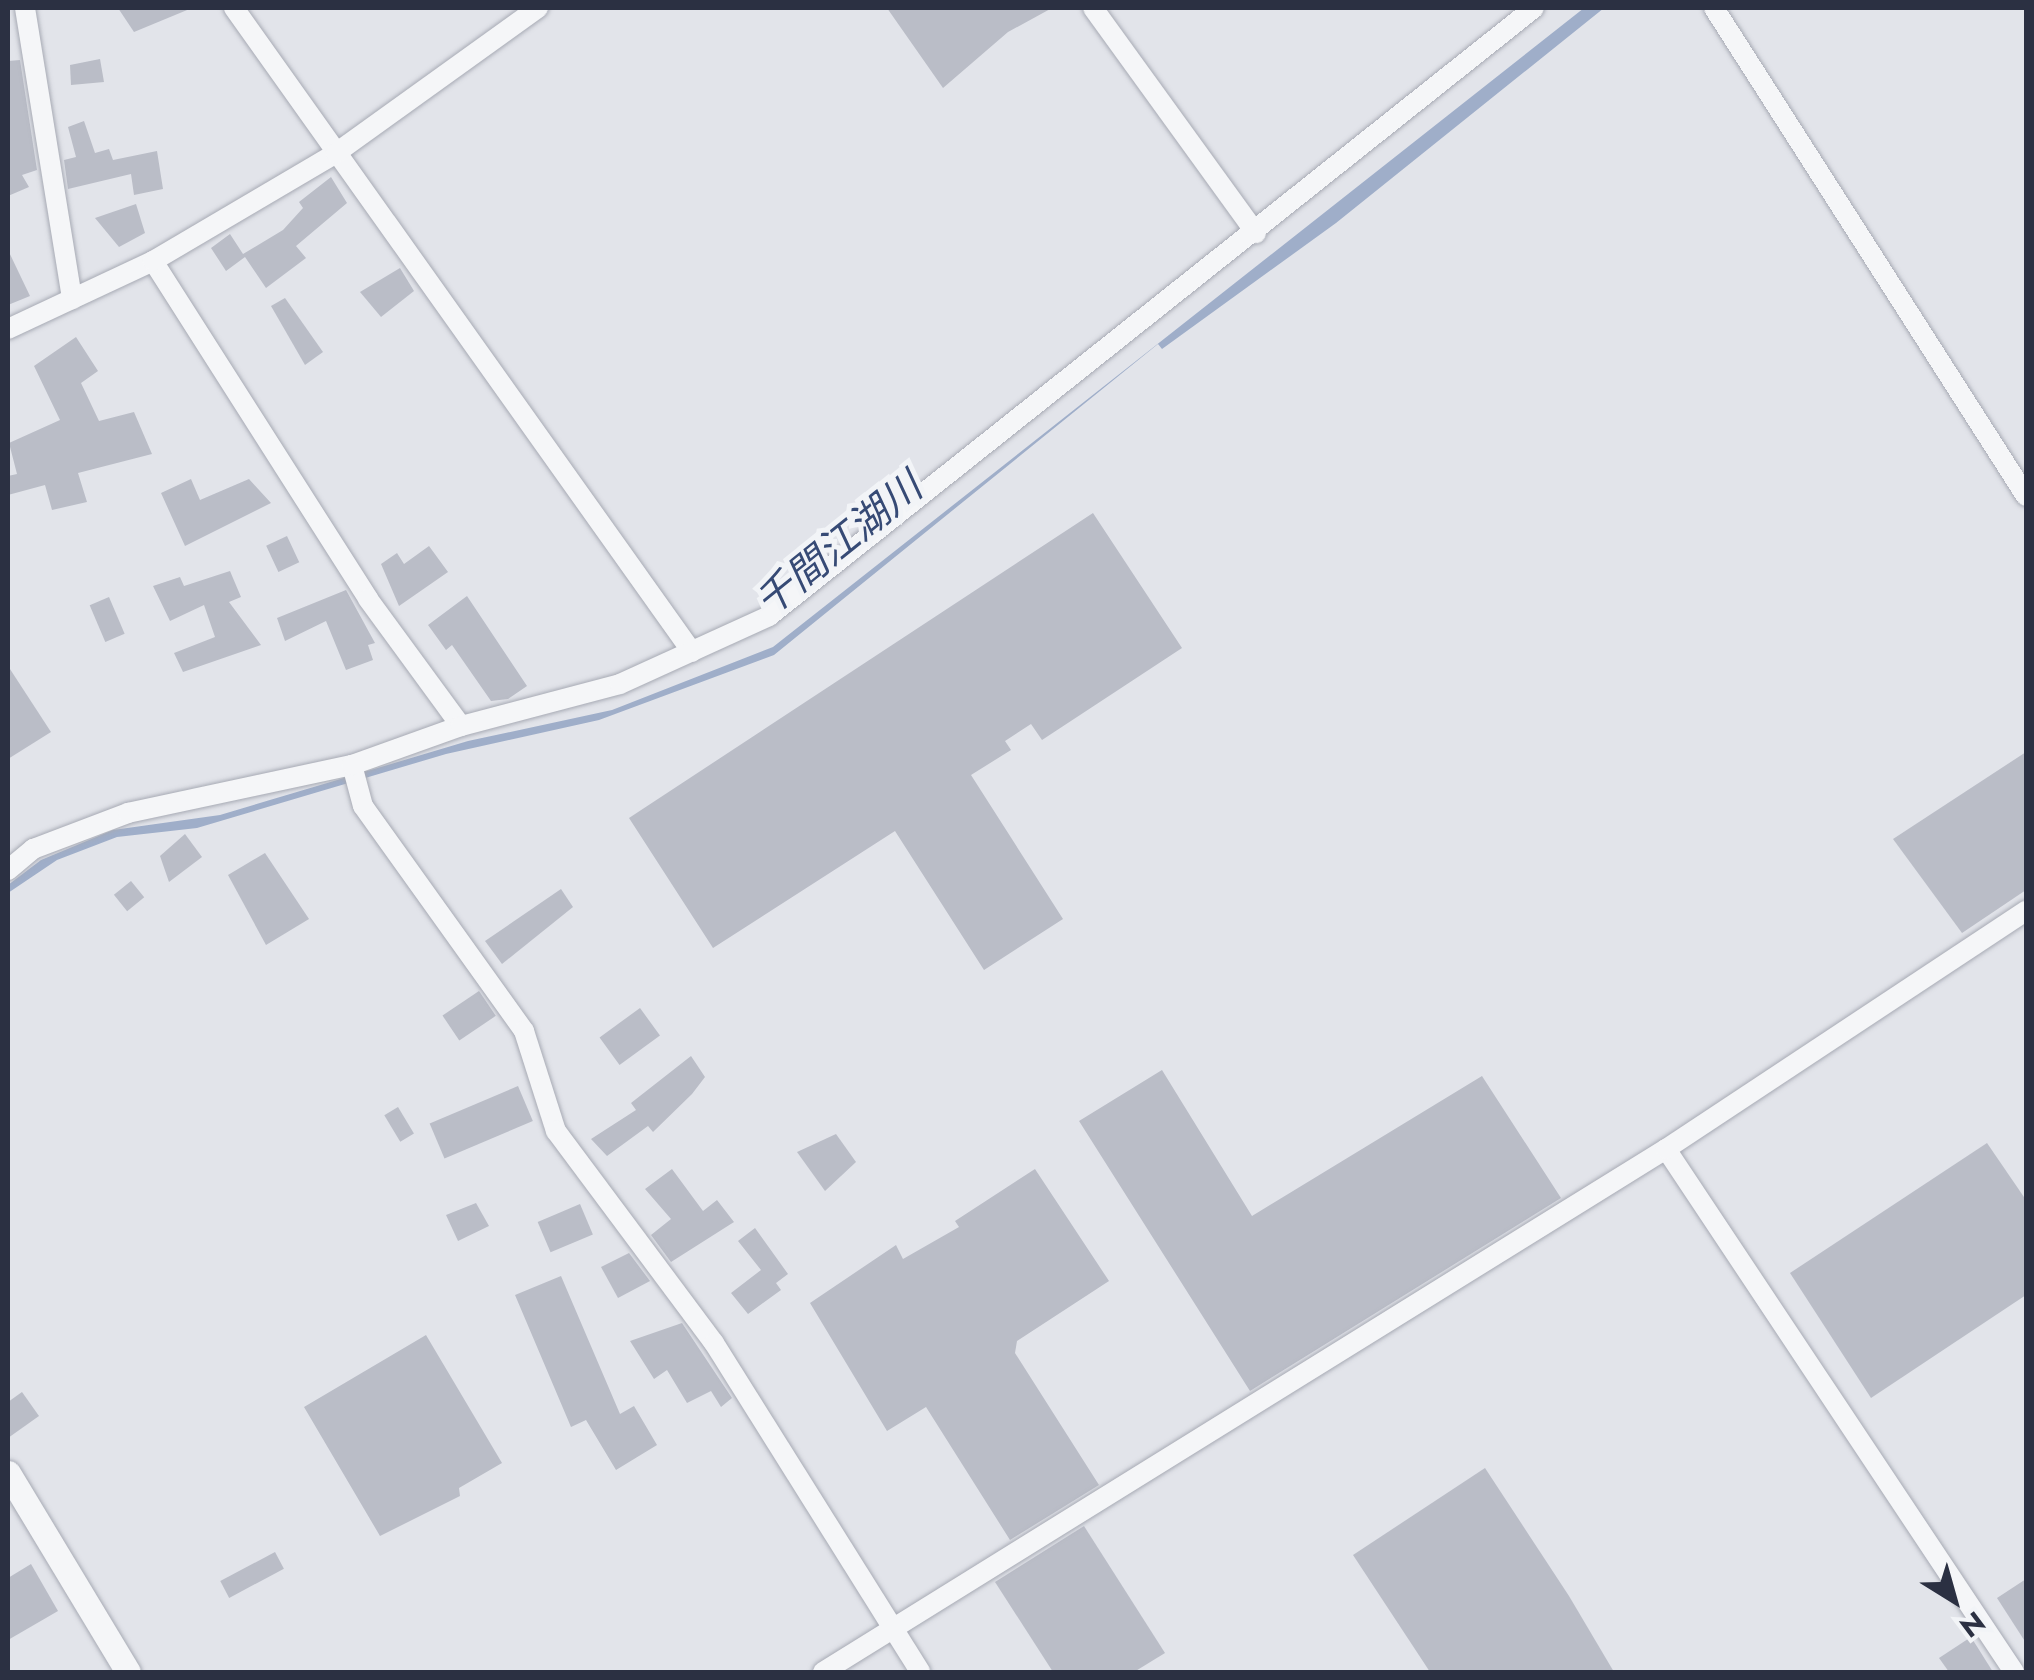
<!DOCTYPE html>
<html>
<head>
<meta charset="utf-8">
<style>
	body { margin:0 }
	#map { position:relative; width:2034px; height:1680px; overflow:hidden; background:#e2e4ea; font-family:Jost,"Noto Sans JP",sans-serif }
	div>[style] { position:absolute }
	[style*='--x'] { left:calc(var(--x)*1px); top:calc(var(--y)*1px); width:calc(var(--w)*1px); rotate:calc(var(--a)*1deg) }
	.water>* { inset:0; background:#9faec9 }
	.building>* { inset:0; background:#babdc7; transform-origin:0 0 }
	.roads { filter:drop-shadow(0 0 2px #a7aab4) drop-shadow(0 0 2px #a7aab4) }
	.minor>* { height:20px; margin:-10px; padding:0 10px; transform-origin:10px; border-radius:10px; background:#f5f6f8 }
	.tertiary>* { height:25px; margin:-12.5px; padding:0 12.5px; transform-origin:12.5px; border-radius:12.5px; background:#f5f6f8 }
	span { translate:-50% -50%; white-space:nowrap; text-align:center; line-height:1.15; -webkit-text-stroke:10px #f2f4f7; paint-order:stroke }
	.water-label { font-size:40px; color:#364a75; font-style:italic }
	.frame { position:absolute; inset:0; border:10px solid #2b3042; pointer-events:none }
	.north { position:absolute; left:1904px; top:1550px; width:100px; height:100px; -webkit-text-stroke:8px #f2f4f7; paint-order:stroke; rotate:143deg; font-size:28px; font-weight:700; line-height:40px; text-align:center; color:#2b3042 }
	.north::after { content:''; display:block; margin:auto; width:35px; height:45px; background:#2b3042; clip-path:polygon(50% 0,100% 100%,50% 72%,0 100%) }
</style>
</head>
<body>
<div id="map">
	<div class="water">
		<div style="clip-path:polygon(1584px 8px,1604px 8px,1336px 223px,1162px 349px,1158px 344px,774px 655px,599px 720px,446px 754px,197px 828px,117px 837px,57px 860px,8px 893px,8px 885px,41px 860px,113px 830px,220px 815px,468px 741px,612px 710px,773px 647px)"></div>
	</div>
	<div class="building">
		<div style="clip-path:polygon(118px 8px,192px 8px,134px 32px)"></div>
		<div style="clip-path:polygon(887px 8px,1052px 8px,1008px 32px,943px 88px)"></div>
		<div style="clip-path:polygon(100px 59px,104px 82px,71px 85px,70px 65px)"></div>
		<div style="clip-path:polygon(20px 60px,37px 170px,22px 175px,29px 187px,8px 196px,8px 61px)"></div>
		<div style="clip-path:polygon(84px 121px,95px 153px,109px 149px,113px 160px,157px 151px,163px 189px,134px 195px,131px 174px,68px 189px,64px 160px,76px 157px,68px 127px)"></div>
		<div style="clip-path:polygon(331px 177px,347px 203px,296px 246px,306px 258px,266px 288px,245px 257px,226px 271px,211px 248px,230px 234px,243px 254px,283px 230px,303px 208px,299px 202px)"></div>
		<div style="clip-path:polygon(136px 204px,145px 233px,119px 247px,95px 218px)"></div>
		<div style="clip-path:polygon(8px 250px,30px 296px,8px 305px)"></div>
		<div style="clip-path:polygon(400px 268px,414px 291px,381px 317px,360px 292px)"></div>
		<div style="clip-path:polygon(285px 298px,323px 352px,305px 365px,271px 306px)"></div>
		<div style="clip-path:polygon(76px 337px,98px 371px,81px 383px,99px 421px,134px 412px,152px 454px,78px 473px,87px 502px,52px 510px,45px 485px,8px 495px,8px 476px,17px 474px,9px 443px,60px 420px,34px 366px)"></div>
		<div style="clip-path:polygon(191px 479px,200px 500px,249px 479px,271px 503px,185px 546px,161px 493px)"></div>
		<div style="clip-path:polygon(1093px 513px,1182px 648px,1042px 740px,1031px 724px,1005px 741px,1011px 750px,971px 775px,1063px 919px,984px 970px,895px 831px,713px 948px,629px 818px)"></div>
		<div style="left:287px;top:536px;width:29px;height:23px;rotate:65deg"></div>
		<div style="clip-path:polygon(429px 546px,448px 572px,399px 606px,381px 564px,397px 553px,404px 564px)"></div>
		<div style="clip-path:polygon(230px 571px,241px 597px,229px 602px,261px 645px,183px 672px,174px 653px,215px 637px,204px 605px,170px 621px,153px 586px,180px 577px,184px 586px)"></div>
		<div style="clip-path:polygon(346px 590px,375px 643px,368px 645px,373px 660px,346px 670px,326px 621px,285px 641px,277px 618px)"></div>
		<div style="clip-path:polygon(467px 596px,527px 686px,508px 699px,491px 701px,452px 645px,446px 650px,428px 625px)"></div>
		<div style="left:109px;top:597px;width:40px;height:21px;rotate:67deg"></div>
		<div style="clip-path:polygon(8px 666px,51px 732px,8px 759px)"></div>
		<div style="clip-path:polygon(2026px 752px,2026px 890px,1962px 933px,1893px 839px)"></div>
		<div style="clip-path:polygon(185px 834px,202px 857px,169px 882px,160px 856px)"></div>
		<div style="clip-path:polygon(265px 853px,309px 919px,266px 945px,228px 875px)"></div>
		<div style="left:131px;top:881px;width:21px;height:22px;rotate:51deg"></div>
		<div style="clip-path:polygon(561px 889px,573px 907px,502px 964px,485px 941px)"></div>
		<div style="left:479px;top:991px;width:30px;height:44px;rotate:56deg"></div>
		<div style="left:640px;top:1008px;width:34px;height:50px;rotate:54deg"></div>
		<div style="clip-path:polygon(691px 1056px,705px 1077px,692px 1094px,653px 1132px,648px 1126px,607px 1156px,591px 1139px,636px 1110px,631px 1103px)"></div>
		<div style="clip-path:polygon(1162px 1070px,1252px 1216px,1482px 1076px,1561px 1198px,1250px 1391px,1079px 1121px)"></div>
		<div style="left:518px;top:1086px;width:38px;height:96px;rotate:67deg"></div>
		<div style="left:398px;top:1107px;width:31px;height:16px;rotate:59deg"></div>
		<div style="clip-path:polygon(836px 1134px,856px 1162px,825px 1191px,797px 1152px)"></div>
		<div style="clip-path:polygon(1987px 1143px,2026px 1200px,2026px 1295px,1871px 1398px,1790px 1273px)"></div>
		<div style="clip-path:polygon(672px 1169px,703px 1211px,717px 1200px,734px 1222px,671px 1262px,651px 1235px,671px 1219px,645px 1189px)"></div>
		<div style="clip-path:polygon(1035px 1169px,1109px 1281px,1017px 1341px,1015px 1353px,1099px 1485px,1010px 1540px,926px 1407px,887px 1431px,810px 1303px,896px 1245px,903px 1259px,959px 1227px,955px 1221px)"></div>
		<div style="clip-path:polygon(476px 1203px,489px 1226px,458px 1241px,446px 1215px)"></div>
		<div style="left:580px;top:1204px;width:33px;height:46px;rotate:67deg"></div>
		<div style="clip-path:polygon(755px 1228px,788px 1274px,776px 1283px,781px 1290px,748px 1314px,731px 1293px,761px 1270px,738px 1241px)"></div>
		<div style="clip-path:polygon(629px 1253px,650px 1281px,618px 1298px,601px 1267px)"></div>
		<div style="clip-path:polygon(561px 1276px,620px 1414px,634px 1406px,657px 1445px,616px 1470px,586px 1420px,571px 1427px,515px 1295px)"></div>
		<div style="clip-path:polygon(682px 1323px,732px 1398px,721px 1407px,711px 1391px,687px 1403px,667px 1370px,654px 1379px,630px 1341px)"></div>
		<div style="clip-path:polygon(426px 1335px,502px 1463px,459px 1488px,460px 1496px,380px 1536px,304px 1407px)"></div>
		<div style="clip-path:polygon(22px 1392px,39px 1416px,8px 1438px,8px 1402px)"></div>
		<div style="clip-path:polygon(1485px 1468px,1569px 1596px,1614px 1672px,1430px 1672px,1353px 1555px)"></div>
		<div style="clip-path:polygon(1084px 1526px,1165px 1653px,1134px 1672px,1053px 1672px,995px 1582px)"></div>
		<div style="left:275px;top:1552px;width:19px;height:62px;rotate:62deg"></div>
		<div style="clip-path:polygon(31px 1564px,58px 1611px,8px 1640px,8px 1578px)"></div>
		<div style="clip-path:polygon(2026px 1579px,2026px 1643px,1997px 1598px)"></div>
		<div style="clip-path:polygon(1971px 1637px,1993px 1672px,1949px 1672px,1939px 1658px)"></div>
	</div>
	<div class="roads">
		<div class="minor">
			<div style="--x:25;--y:8;--w:295;--a:80.8"></div>
			<div style="--x:234;--y:8;--w:790;--a:54.58"></div>
			<div style="--x:1093;--y:8;--w:278;--a:54.1"></div>
			<div style="--x:1714;--y:8;--w:579;--a:57.41"></div>
			<div style="--x:153;--y:261;--w:401;--a:57.5"></div>
			<div style="--x:368;--y:599;--w:157;--a:53.8"></div>
			<div style="--x:8;--y:329;--w:160;--a:-25.1"></div>
			<div style="--x:153;--y:261;--w:212;--a:-30.5"></div>
			<div style="--x:336;--y:153;--w:249;--a:-35.7"></div>
			<div style="--x:352;--y:765;--w:42;--a:75"></div>
			<div style="--x:363;--y:806;--w:277;--a:54.4"></div>
			<div style="--x:524;--y:1031;--w:105;--a:72.3"></div>
			<div style="--x:556;--y:1131;--w:264;--a:53.3"></div>
			<div style="--x:714;--y:1343;--w:388;--a:57.9"></div>
			<div style="--x:8;--y:870;--w:33;--a:-40"></div>
			<div style="--x:33;--y:849;--w:102;--a:-20.8"></div>
			<div style="--x:128;--y:813;--w:229;--a:-12.1"></div>
			<div style="--x:352;--y:765;--w:116;--a:-19.7"></div>
			<div style="--x:461;--y:726;--w:164;--a:-14.8"></div>
			<div style="--x:620;--y:684;--w:164;--a:-24.5"></div>
			<div style="--x:769;--y:616;--w:977;--a:-38.48"></div>
			<div style="--x:1666;--y:1149;--w:628;--a:56.36"></div>
			<div style="--x:823;--y:1672;--w:992;--a:-31.82"></div>
			<div style="--x:1666;--y:1149;--w:432;--a:-33.5"></div>
		</div>
		<div class="tertiary">
			<div style="--x:8;--y:1473;--w:232;--a:58.9"></div>
		</div>
	</div>
	<div class="water-label">
		<span style="left:838px;top:544px;rotate:-39deg">千間江湖川</span>
	</div>
	<div class="frame"></div>
	<div class="north">N</div>
</div>
</body>
</html>
